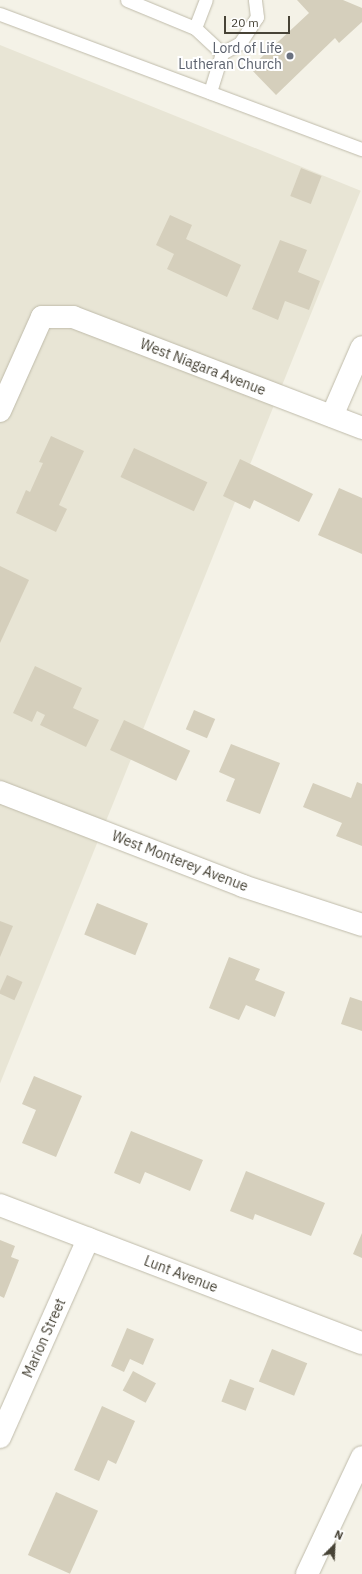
<!DOCTYPE html>
<html>
<head>
<meta charset="utf-8">
<style>
	body { margin:0 }
	#map { position:relative; width:362px; height:1574px; overflow:hidden; background:#f4f2e7; font-family:"IBM Plex Sans",sans-serif }
	div>[style] { position:absolute }
	[style*='--x'] { left:calc(var(--x)*1px); top:calc(var(--y)*1px); width:calc(var(--w)*1px); rotate:calc(var(--a)*1deg) }
	.residential>* { inset:0; background:#e8e5d5; transform-origin:0 0 }
	.building>* { inset:0; background:#d5cfbc; transform-origin:0 0 }
	.roads { filter:drop-shadow(0 0 1px #bfbbaa) drop-shadow(0 0 1px #bfbbaa) }
	.lane>* { height:13px; margin:-6.5px; padding:0 6.5px; transform-origin:6.5px; border-radius:6.5px; background:#fff }
	.street>* { height:22px; margin:-11px; padding:0 11px; transform-origin:11px; border-radius:11px; background:#fff }
	.dots>* { width:11px; height:11px; translate:-50% -50%; box-sizing:border-box; border:2px solid #fff; border-radius:50% }
	span { translate:-50% -50%; white-space:nowrap; text-align:center; line-height:1.15; -webkit-text-stroke:4px #fff; paint-order:stroke }
	.worship-label { font-size:14px; color:#5b616d }
	.right { translate:-100% -50%; text-align:right }
	.street-label { font-size:14px; color:#474336 }
	.north { position:absolute; left:314px; top:1526px; width:40px; height:40px; -webkit-text-stroke:3px #fff; paint-order:stroke; rotate:24deg; font-size:11px; font-weight:700; line-height:16px; text-align:center; color:#474336 }
	.north::after { content:''; display:block; margin:auto; width:14px; height:18px; background:#474336; clip-path:polygon(50% 0,100% 100%,50% 72%,0 100%) }
	.scale { position:absolute; left:224px; top:16px; width:66px; height:18px; box-sizing:border-box; border:2px solid #474336; border-top:0; padding-left:5px; font-size:12px; line-height:14px; white-space:nowrap; color:#474336; -webkit-text-stroke:3px #fff; paint-order:stroke }
</style>
</head>
<body>
<div id="map">
	<div class="residential">
		<div style="left:0;top:45px;width:389px;height:1529px;rotate:22deg"></div>
	</div>
	<div class="building">
		<div style="clip-path:polygon(297px 0,343px 0,362px 8px,362px 22px,339px 43px,335px 38px,276px 95px,250px 68px,309px 13px)"></div>
		<div style="left:301px;top:168px;width:22px;height:30px;rotate:21deg"></div>
		<div style="clip-path:polygon(170px 215px,192px 225px,186px 239px,241px 265px,227px 297px,167px 269px,174px 254px,156px 245px)"></div>
		<div style="clip-path:polygon(280px 240px,307px 250px,298px 272px,320px 281px,309px 310px,285px 301px,278px 320px,252px 309px)"></div>
		<div style="clip-path:polygon(51px 436px,84px 451px,59px 505px,67px 509px,56px 532px,16px 513px,26px 490px,30px 492px,43px 463px,39px 462px)"></div>
		<div style="left:134px;top:448px;width:81px;height:32px;rotate:25deg"></div>
		<div style="clip-path:polygon(240px 459px,313px 494px,299px 522px,254px 500px,250px 509px,223px 496px)"></div>
		<div style="clip-path:polygon(339px 488px,362px 498px,362px 554px,318px 535px)"></div>
		<div style="clip-path:polygon(0 566px,29px 580px,0 643px)"></div>
		<div style="clip-path:polygon(35px 666px,82px 688px,73px 708px,99px 720px,86px 747px,40px 725px,45px 715px,37px 711px,32px 722px,13px 713px)"></div>
		<div style="left:194px;top:710px;width:23px;height:21px;rotate:23deg"></div>
		<div style="left:124px;top:720px;width:73px;height:33px;rotate:25deg"></div>
		<div style="clip-path:polygon(231px 744px,280px 763px,260px 814px,226px 801px,235px 779px,219px 772px)"></div>
		<div style="clip-path:polygon(357px 782px,362px 784px,362px 846px,336px 836px,342px 823px,303px 807px,313px 783px,351px 798px)"></div>
		<div style="left:97px;top:903px;width:55px;height:34px;rotate:22deg"></div>
		<div style="clip-path:polygon(0 921px,13px 926px,0 957px)"></div>
		<div style="clip-path:polygon(229px 957px,260px 969px,255px 980px,285px 992px,275px 1017px,246px 1005px,239px 1020px,209px 1008px)"></div>
		<div style="left:7px;top:975px;width:17px;height:20px;rotate:24deg"></div>
		<div style="clip-path:polygon(350px 997px,362px 1001px,362px 1031px,341px 1024px)"></div>
		<div style="clip-path:polygon(34px 1076px,82px 1096px,56px 1157px,22px 1143px,36px 1110px,22px 1104px)"></div>
		<div style="clip-path:polygon(131px 1131px,203px 1160px,190px 1191px,145px 1172px,140px 1184px,114px 1173px)"></div>
		<div style="clip-path:polygon(246px 1171px,325px 1203px,311px 1236px,255px 1214px,253px 1220px,230px 1211px)"></div>
		<div style="clip-path:polygon(362px 1233px,362px 1258px,353px 1254px)"></div>
		<div style="clip-path:polygon(0 1240px,15px 1246px,11px 1257px,19px 1260px,4px 1298px,0 1296px)"></div>
		<div style="clip-path:polygon(127px 1328px,154px 1339px,143px 1365px,130px 1359px,124px 1372px,111px 1366px)"></div>
		<div style="left:272px;top:1349px;width:38px;height:35px;rotate:22deg"></div>
		<div style="left:133px;top:1371px;width:26px;height:22px;rotate:28deg"></div>
		<div style="left:230px;top:1379px;width:26px;height:24px;rotate:21deg"></div>
		<div style="clip-path:polygon(102px 1406px,135px 1421px,116px 1464px,108px 1460px,99px 1481px,74px 1470px)"></div>
		<div style="left:56px;top:1492px;width:46px;height:69px;rotate:24deg"></div>
	</div>
	<div class="roads">
		<div class="lane">
			<div style="--x:127;--y:0;--w:74;--a:22.4"></div>
			<div style="--x:195;--y:28;--w:30;--a:-69"></div>
			<div style="--x:0;--y:14;--w:386;--a:20.5"></div>
			<div style="--x:195;--y:28;--w:37;--a:43"></div>
			<div style="--x:222;--y:53;--w:41;--a:107.1"></div>
			<div style="--x:222;--y:53;--w:21;--a:-29"></div>
			<div style="--x:240;--y:43;--w:31;--a:-57"></div>
			<div style="--x:257;--y:17;--w:17;--a:-97"></div>
		</div>
		<div class="street">
			<div style="--x:0;--y:411;--w:103;--a:-65.9"></div>
			<div style="--x:42;--y:317;--w:31;--a:0"></div>
			<div style="--x:73;--y:317;--w:310;--a:21"></div>
			<div style="--x:332;--y:416;--w:75;--a:-66.5"></div>
			<div style="--x:0;--y:792;--w:261;--a:21.1"></div>
			<div style="--x:243;--y:886;--w:125;--a:18.1"></div>
			<div style="--x:0;--y:1205;--w:387;--a:20.9"></div>
			<div style="--x:0;--y:1437;--w:217;--a:-66"></div>
			<div style="--x:307;--y:1574;--w:129;--a:-64.8"></div>
		</div>
	</div>
	<div class="dots">
		<div style="left:290px;top:56px;background:#6b7280"></div>
	</div>
	<div class="worship-label">
		<span class="right" style="left:282px;top:56px">Lord of Life<br>Lutheran Church</span>
	</div>
	<div class="street-label">
		<span style="left:203px;top:367px;rotate:21deg">West Niagara Avenue</span>
		<span style="left:180px;top:861px;rotate:21deg">West Monterey Avenue</span>
		<span style="left:181px;top:1274px;rotate:21deg">Lunt Avenue</span>
		<span style="left:44px;top:1338px;rotate:-66deg">Marion Street</span>
	</div>
	<div class="north">N</div>
	<div class="scale">20 m</div>
</div>
</body>
</html>
